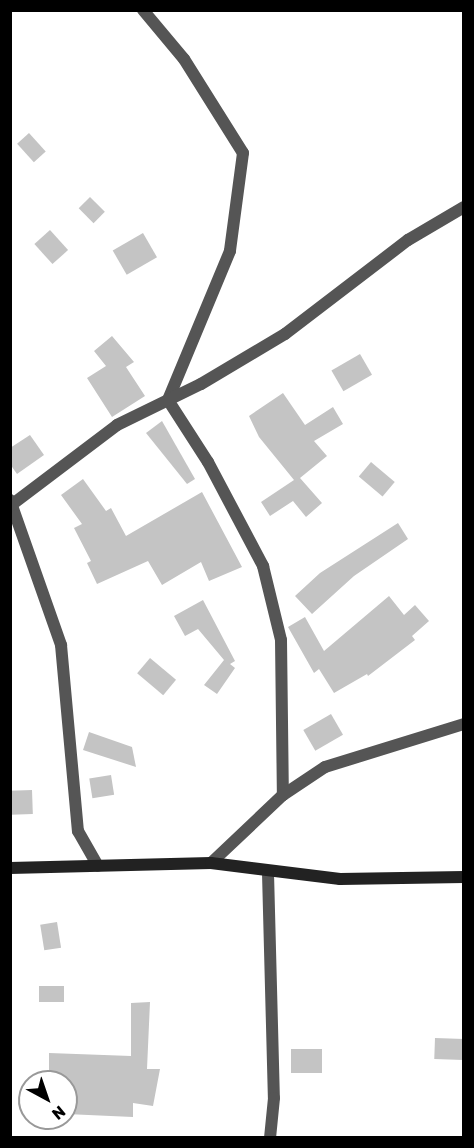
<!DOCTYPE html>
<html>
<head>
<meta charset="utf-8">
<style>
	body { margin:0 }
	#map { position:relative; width:474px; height:1148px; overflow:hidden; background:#fff; font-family:Rubik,sans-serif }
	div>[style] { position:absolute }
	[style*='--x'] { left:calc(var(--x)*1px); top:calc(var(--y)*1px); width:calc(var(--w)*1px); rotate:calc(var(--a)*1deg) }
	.building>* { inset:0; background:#c4c4c4; transform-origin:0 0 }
	.street>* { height:12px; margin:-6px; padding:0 6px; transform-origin:6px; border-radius:6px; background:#555 }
	.secondary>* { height:12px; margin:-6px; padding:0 6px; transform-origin:6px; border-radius:6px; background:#222 }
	span { translate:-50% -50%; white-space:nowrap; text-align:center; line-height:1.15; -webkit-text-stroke:5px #fff; paint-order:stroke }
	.frame { position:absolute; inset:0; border:12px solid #000; pointer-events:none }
	.north { position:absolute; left:18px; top:1070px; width:60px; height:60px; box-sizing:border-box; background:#fff; border:2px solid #999; border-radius:50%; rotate:140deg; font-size:16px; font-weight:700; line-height:24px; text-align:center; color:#000 }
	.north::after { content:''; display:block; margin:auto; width:21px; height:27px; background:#000; clip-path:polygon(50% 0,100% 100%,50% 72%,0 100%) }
</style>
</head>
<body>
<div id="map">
	<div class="building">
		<div style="left:29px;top:133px;width:25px;height:16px;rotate:48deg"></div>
		<div style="left:90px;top:197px;width:21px;height:16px;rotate:45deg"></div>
		<div style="left:50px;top:230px;width:27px;height:21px;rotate:48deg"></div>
		<div style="left:143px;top:233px;width:28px;height:35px;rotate:60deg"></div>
		<div style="clip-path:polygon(112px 336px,134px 362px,126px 367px,145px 396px,112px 417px,87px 378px,106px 366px,94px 351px)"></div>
		<div style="left:360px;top:354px;width:24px;height:33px;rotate:60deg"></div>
		<div style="clip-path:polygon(283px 393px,305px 425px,333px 407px,343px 424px,314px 441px,327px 456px,300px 478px,322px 503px,306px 517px,293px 501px,270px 516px,261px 502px,294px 480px,259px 437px,249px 416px)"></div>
		<div style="clip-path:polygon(162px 421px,195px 479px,187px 484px,146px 433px)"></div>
		<div style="clip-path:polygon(30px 435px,44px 455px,17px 474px,10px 464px,10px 448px)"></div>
		<div style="left:371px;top:462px;width:31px;height:19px;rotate:40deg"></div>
		<div style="clip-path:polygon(83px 479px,106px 511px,111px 508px,126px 536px,202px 492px,242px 567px,209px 581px,201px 562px,162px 585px,148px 561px,97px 584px,87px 563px,91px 561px,74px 528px,82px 524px,61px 495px)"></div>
		<div style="clip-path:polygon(398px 523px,408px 539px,354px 576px,312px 614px,295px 596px,320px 573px)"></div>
		<div style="clip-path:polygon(389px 596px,404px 615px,415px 605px,429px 621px,412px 636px,415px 640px,368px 676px,367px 674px,334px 693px,319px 669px,314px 673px,288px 627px,305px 617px,324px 651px)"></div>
		<div style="clip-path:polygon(203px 600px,235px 661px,230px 664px,235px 668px,217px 694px,204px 685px,224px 660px,198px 629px,185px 636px,174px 616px)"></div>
		<div style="left:150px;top:658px;width:34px;height:20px;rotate:40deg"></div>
		<div style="left:331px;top:714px;width:24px;height:32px;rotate:60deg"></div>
		<div style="clip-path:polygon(89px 732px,132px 747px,136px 767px,83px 750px)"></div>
		<div style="left:111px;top:775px;width:20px;height:22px;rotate:81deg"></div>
		<div style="left:32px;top:790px;width:24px;height:22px;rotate:88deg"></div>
		<div style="left:57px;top:922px;width:26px;height:17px;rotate:81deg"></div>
		<div style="left:39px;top:986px;width:25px;height:16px"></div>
		<div style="clip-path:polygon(150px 1002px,147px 1069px,160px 1069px,153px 1106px,133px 1103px,133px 1117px,66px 1114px,66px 1082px,49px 1082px,49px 1053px,131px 1056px,131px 1003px)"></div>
		<div style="left:435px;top:1038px;width:29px;height:21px;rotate:2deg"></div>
		<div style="left:291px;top:1049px;width:31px;height:24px"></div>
	</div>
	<div class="street">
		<div style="--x:143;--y:10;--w:64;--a:50.1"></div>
		<div style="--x:184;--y:59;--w:111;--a:57.9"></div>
		<div style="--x:243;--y:153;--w:99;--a:97.6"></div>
		<div style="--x:230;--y:251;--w:161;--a:112.6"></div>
		<div style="--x:168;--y:400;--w:74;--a:57.2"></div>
		<div style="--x:208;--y:462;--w:118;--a:62.1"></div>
		<div style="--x:263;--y:566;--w:76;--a:76.3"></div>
		<div style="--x:281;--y:640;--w:155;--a:89.3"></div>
		<div style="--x:10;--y:500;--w:154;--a:70.6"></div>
		<div style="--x:61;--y:645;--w:187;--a:84.8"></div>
		<div style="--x:78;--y:831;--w:40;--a:60.3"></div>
		<div style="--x:10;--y:506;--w:134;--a:-37.1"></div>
		<div style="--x:117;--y:425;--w:93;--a:-26"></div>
		<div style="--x:201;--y:384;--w:98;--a:-30.8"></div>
		<div style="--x:285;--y:334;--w:155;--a:-37.4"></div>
		<div style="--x:408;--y:240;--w:65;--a:-30.5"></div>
		<div style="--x:211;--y:863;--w:99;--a:-43.4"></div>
		<div style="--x:283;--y:795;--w:50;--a:-33.7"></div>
		<div style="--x:325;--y:767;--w:145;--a:-17.2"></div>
		<div style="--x:268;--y:873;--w:225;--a:88.5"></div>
		<div style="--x:274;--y:1098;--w:40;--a:95.7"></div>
	</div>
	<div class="secondary">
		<div style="--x:10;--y:868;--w:201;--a:-1.4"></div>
		<div style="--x:211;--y:863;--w:130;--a:7.1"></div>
		<div style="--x:340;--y:879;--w:124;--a:-0.9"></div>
	</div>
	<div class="frame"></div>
	<div class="north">N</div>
</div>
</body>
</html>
